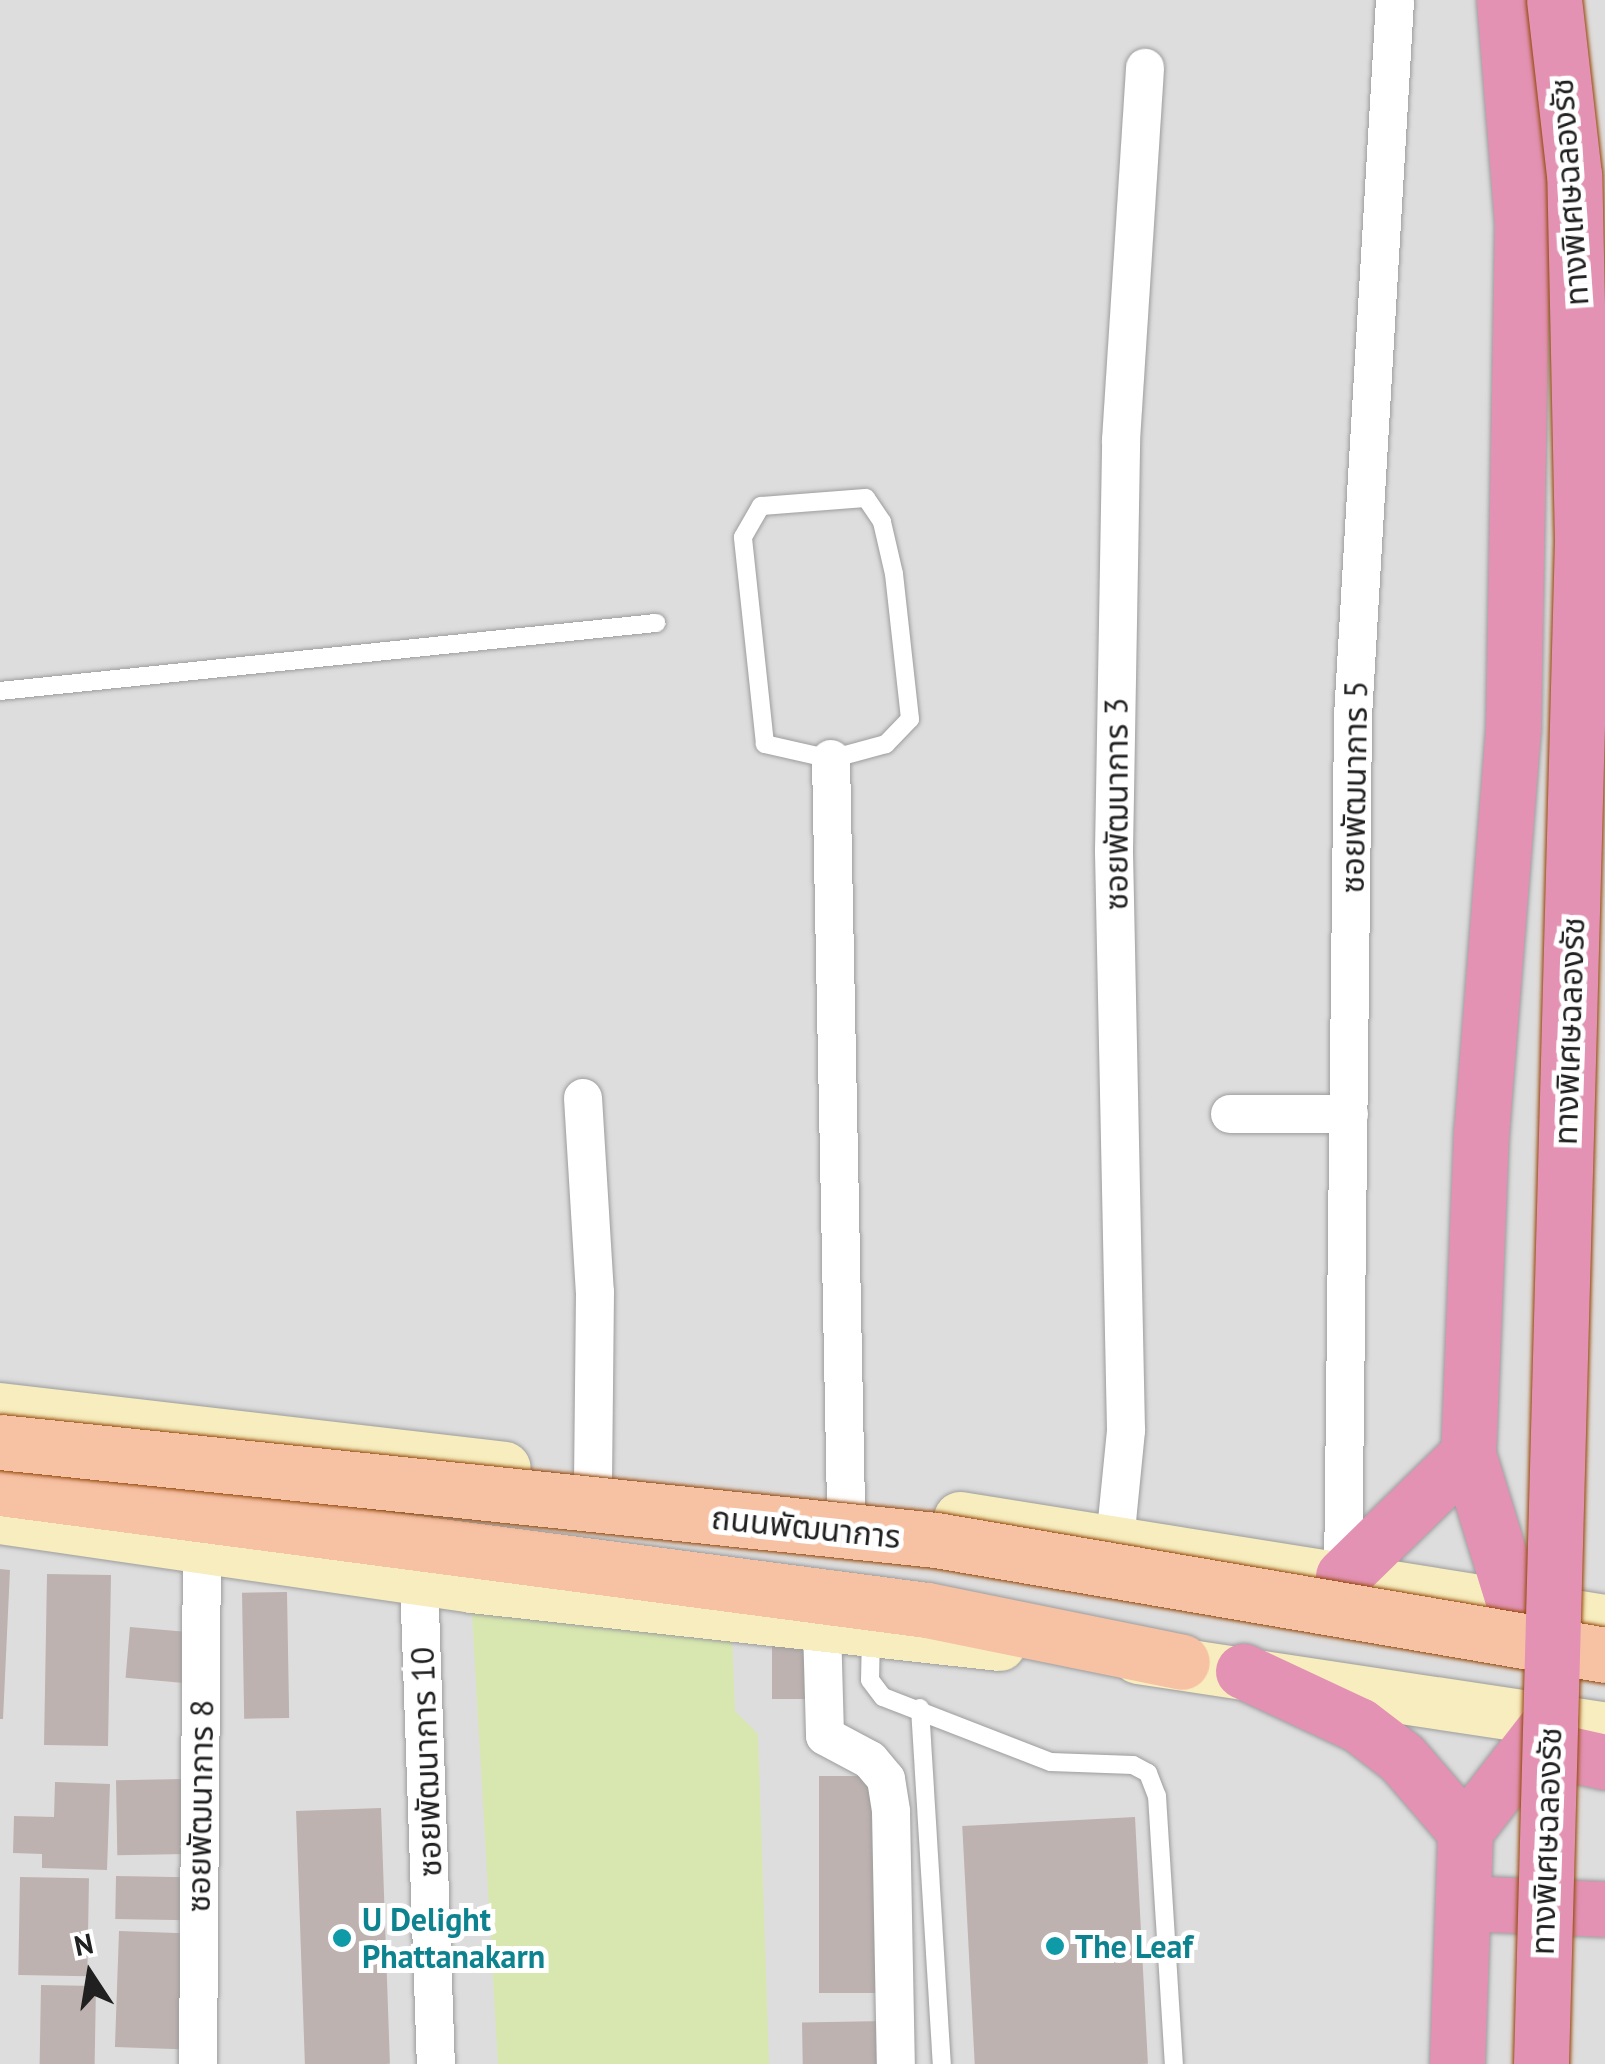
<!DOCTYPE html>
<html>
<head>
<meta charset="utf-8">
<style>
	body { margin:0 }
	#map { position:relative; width:1605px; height:2064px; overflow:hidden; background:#f0ebe7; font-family:"PT Sans","Noto Sans Thai",sans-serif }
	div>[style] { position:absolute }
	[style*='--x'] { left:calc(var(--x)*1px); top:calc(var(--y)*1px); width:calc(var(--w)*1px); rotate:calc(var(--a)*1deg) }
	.residential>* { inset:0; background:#dedddd; transform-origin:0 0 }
	.grass>* { inset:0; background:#d7e7af }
	.building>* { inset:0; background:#bdb2b0; transform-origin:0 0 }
	.roads { filter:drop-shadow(0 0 2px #9d9d9d) drop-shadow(0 0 2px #9d9d9d) }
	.service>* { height:18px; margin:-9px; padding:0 9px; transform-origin:9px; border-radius:9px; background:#fff }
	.minor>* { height:38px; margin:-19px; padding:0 19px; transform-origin:19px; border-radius:19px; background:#fff }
	.secondary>* { height:52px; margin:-26px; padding:0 26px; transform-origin:26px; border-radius:26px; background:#f7edbe }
	.primary>* { height:55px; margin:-27.5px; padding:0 27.5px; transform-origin:27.5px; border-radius:27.5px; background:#f7c1a4 }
	.motorway>* { height:55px; margin:-27.5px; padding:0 27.5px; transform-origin:27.5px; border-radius:27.5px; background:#e392b3 }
	.bridges { filter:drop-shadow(0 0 2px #944607) drop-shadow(0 0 2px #944607) }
	.primary-bridge>* { height:55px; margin:-27.5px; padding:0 27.5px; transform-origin:27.5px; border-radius:27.5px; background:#f7c1a4 }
	.motorway-bridge>* { height:55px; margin:-27.5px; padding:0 27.5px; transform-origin:27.5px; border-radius:27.5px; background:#e392b3 }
	.dots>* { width:28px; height:28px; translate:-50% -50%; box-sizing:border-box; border:5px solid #fff; border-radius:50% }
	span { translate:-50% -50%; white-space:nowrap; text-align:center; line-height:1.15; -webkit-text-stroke:10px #fff; paint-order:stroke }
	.street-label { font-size:32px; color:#202020 }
	.culture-label { font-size:32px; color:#0d838f; font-weight:700 }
	.left { translate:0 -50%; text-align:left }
	.north { position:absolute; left:40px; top:1924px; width:100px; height:100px; -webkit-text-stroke:8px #fff; paint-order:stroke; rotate:348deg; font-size:28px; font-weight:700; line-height:40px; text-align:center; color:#202020 }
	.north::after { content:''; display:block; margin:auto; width:35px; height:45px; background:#202020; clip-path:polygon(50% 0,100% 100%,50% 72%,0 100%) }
</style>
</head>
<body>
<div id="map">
	<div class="residential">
		<div style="left:0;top:0;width:1605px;height:2064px"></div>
	</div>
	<div class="grass">
		<div style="clip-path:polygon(472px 1613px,732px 1636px,735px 1711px,758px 1734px,769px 2064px,498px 2064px)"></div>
	</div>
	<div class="building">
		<div style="clip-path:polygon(0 1569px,10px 1570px,3px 1719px,0 1719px)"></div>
		<div style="left:47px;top:1574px;width:64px;height:171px;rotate:1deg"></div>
		<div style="left:287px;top:1592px;width:126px;height:45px;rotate:89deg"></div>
		<div style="left:130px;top:1627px;width:64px;height:51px;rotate:5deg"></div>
		<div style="left:814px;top:1642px;width:57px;height:42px;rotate:90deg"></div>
		<div style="left:819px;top:1776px;width:69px;height:217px"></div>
		<div style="left:185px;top:1779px;width:75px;height:69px;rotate:89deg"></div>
		<div style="clip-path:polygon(55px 1782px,110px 1784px,107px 1870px,42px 1868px,42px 1854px,13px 1853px,14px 1816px,54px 1817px)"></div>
		<div style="left:381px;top:1808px;width:256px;height:85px;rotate:88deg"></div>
		<div style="left:1135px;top:1817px;width:247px;height:173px;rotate:87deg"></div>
		<div style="left:116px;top:1876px;width:72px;height:43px;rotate:1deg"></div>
		<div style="left:20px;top:1877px;width:69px;height:98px;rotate:1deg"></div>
		<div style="left:119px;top:1931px;width:72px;height:116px;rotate:2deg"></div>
		<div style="left:41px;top:1985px;width:55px;height:79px;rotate:1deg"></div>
		<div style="left:885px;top:2021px;width:43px;height:83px;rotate:89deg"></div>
	</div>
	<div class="roads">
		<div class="service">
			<div style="--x:866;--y:498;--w:29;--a:56"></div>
			<div style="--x:882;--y:522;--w:53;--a:77"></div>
			<div style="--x:894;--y:574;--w:146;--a:83.7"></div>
			<div style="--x:910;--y:719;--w:35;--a:134"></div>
			<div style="--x:886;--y:744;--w:57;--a:164.7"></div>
			<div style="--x:831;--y:759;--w:68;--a:-167.2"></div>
			<div style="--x:765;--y:744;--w:208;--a:-96.1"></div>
			<div style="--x:743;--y:537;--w:36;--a:-60"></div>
			<div style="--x:761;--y:506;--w:105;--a:-4.4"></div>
			<div style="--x:0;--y:691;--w:660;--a:-5.92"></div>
			<div style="--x:871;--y:1633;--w:47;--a:91.2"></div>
			<div style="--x:870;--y:1680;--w:21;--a:53"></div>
			<div style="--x:883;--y:1697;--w:180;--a:21.2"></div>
			<div style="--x:1051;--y:1762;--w:82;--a:2.1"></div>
			<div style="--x:1133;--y:1765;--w:17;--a:28"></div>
			<div style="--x:1148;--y:1773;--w:25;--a:69"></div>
			<div style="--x:1157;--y:1796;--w:269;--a:86.4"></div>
			<div style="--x:920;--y:1708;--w:357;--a:86.5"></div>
		</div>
		<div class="minor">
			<div style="--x:831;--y:759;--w:748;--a:88.85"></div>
			<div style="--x:583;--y:1098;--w:194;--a:86.5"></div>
			<div style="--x:595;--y:1292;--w:186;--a:90.6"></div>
			<div style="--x:1230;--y:1114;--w:119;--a:0"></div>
			<div style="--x:1115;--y:1541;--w:112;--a:-84.3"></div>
			<div style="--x:1126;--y:1430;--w:579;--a:-91.19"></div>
			<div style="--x:1114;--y:851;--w:411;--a:-89"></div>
			<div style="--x:1121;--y:440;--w:373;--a:-86.3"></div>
			<div style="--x:1343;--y:1576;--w:860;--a:-89.33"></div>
			<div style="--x:1353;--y:716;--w:717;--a:-86.64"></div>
			<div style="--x:419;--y:1580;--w:484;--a:88"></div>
			<div style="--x:822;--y:1627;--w:109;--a:88.4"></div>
			<div style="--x:825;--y:1736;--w:51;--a:28.1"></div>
			<div style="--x:870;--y:1760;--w:25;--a:50"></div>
			<div style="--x:886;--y:1779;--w:33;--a:81"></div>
			<div style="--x:891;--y:1812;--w:252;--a:88.9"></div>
			<div style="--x:198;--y:2064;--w:516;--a:-89.56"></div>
		</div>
		<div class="secondary">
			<div style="--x:0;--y:1409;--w:508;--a:6.66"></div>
			<div style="--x:0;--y:1518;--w:477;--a:8.3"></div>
			<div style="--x:472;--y:1587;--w:531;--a:6.27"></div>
			<div style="--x:960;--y:1518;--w:653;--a:9.07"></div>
			<div style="--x:1138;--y:1658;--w:472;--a:8.6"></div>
		</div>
		<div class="primary">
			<div style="--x:0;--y:1488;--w:935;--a:7.5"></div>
			<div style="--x:927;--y:1610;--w:260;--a:11.5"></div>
		</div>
		<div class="motorway">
			<div style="--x:1504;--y:0;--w:223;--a:85.4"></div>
			<div style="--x:1522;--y:222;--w:506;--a:91.02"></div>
			<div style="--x:1513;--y:728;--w:406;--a:94.5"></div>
			<div style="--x:1481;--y:1133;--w:321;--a:92.3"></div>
			<div style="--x:1468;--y:1454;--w:160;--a:72.9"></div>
			<div style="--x:1343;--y:1576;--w:175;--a:-44.3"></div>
			<div style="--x:1243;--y:1671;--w:128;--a:25"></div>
			<div style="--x:1359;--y:1725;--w:54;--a:37.5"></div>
			<div style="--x:1402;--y:1758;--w:96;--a:49.2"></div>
			<div style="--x:1516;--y:1765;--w:50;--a:-13.8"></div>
			<div style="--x:1565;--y:1753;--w:41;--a:12.7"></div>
			<div style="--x:1463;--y:1903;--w:142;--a:2.4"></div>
			<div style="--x:1457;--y:2064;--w:233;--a:-88"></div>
			<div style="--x:1465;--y:1831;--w:140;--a:-52.2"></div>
		</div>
	</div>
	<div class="bridges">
		<div class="primary-bridge">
			<div style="--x:0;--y:1442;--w:941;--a:5.98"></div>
			<div style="--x:936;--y:1540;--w:679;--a:9.75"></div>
		</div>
		<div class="motorway-bridge">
			<div style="--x:1541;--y:2064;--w:1522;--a:-88.46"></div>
			<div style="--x:1582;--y:543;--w:368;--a:-91.2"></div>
			<div style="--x:1574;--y:175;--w:176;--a:-96.5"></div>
		</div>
	</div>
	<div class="dots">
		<div style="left:342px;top:1938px;background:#0f9aa8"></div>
		<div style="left:1055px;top:1946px;background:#0f9aa8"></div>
	</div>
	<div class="street-label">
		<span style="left:1569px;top:192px;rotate:-94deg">ทางพิเศษฉลองรัช</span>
		<span style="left:1354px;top:787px;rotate:-89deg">ซอยพัฒนาการ 5</span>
		<span style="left:1116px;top:804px;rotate:-90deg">ซอยพัฒนาการ 3</span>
		<span style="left:1569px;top:1031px;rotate:-88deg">ทางพิเศษฉลองรัช</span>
		<span style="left:806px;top:1527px;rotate:6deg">ถนนพัฒนาการ</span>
		<span style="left:426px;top:1762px;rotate:-92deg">ซอยพัฒนาการ 10</span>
		<span style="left:200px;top:1806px;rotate:-89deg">ซอยพัฒนาการ 8</span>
		<span style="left:1546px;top:1841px;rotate:-88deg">ทางพิเศษฉลองรัช</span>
	</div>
	<div class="culture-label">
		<span class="left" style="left:362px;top:1938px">U Delight<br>Phattanakarn</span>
		<span class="left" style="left:1075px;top:1946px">The Leaf</span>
	</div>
	<div class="north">N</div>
</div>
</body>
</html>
